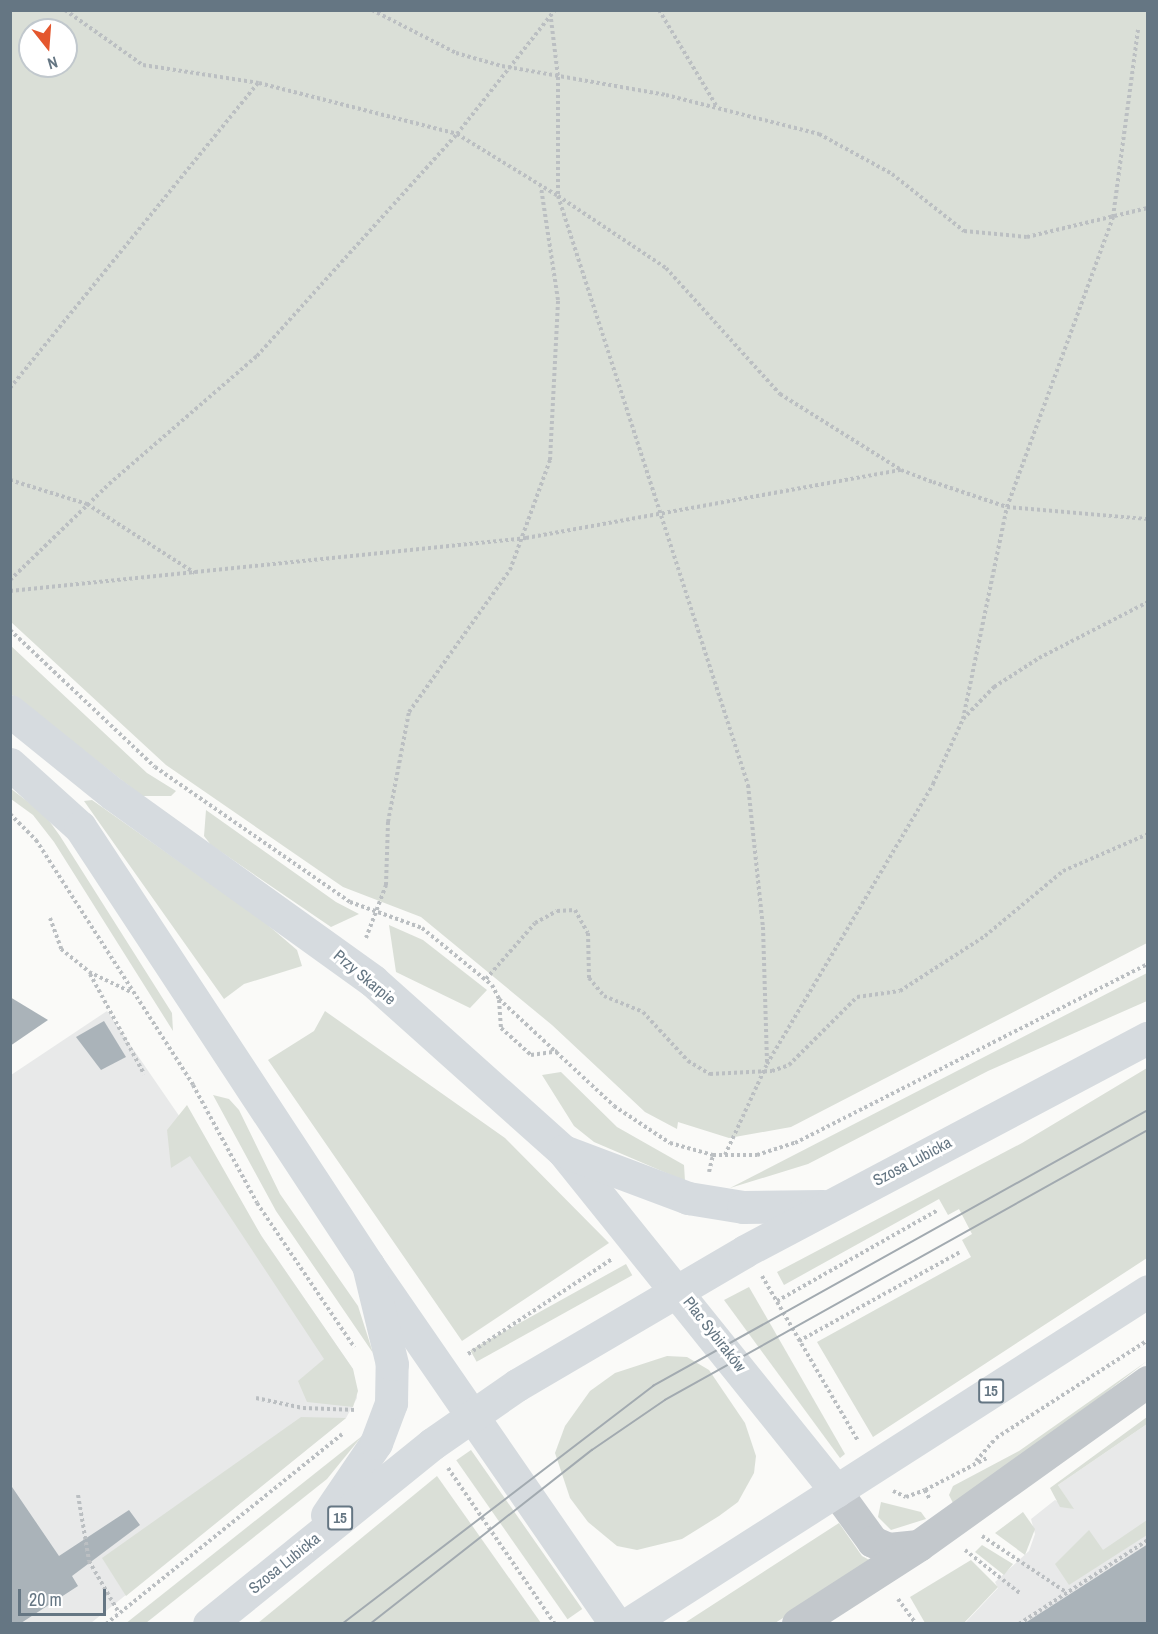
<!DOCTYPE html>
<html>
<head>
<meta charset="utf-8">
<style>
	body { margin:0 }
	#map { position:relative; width:1158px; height:1634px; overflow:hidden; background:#fafaf8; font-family:"Archivo Narrow",sans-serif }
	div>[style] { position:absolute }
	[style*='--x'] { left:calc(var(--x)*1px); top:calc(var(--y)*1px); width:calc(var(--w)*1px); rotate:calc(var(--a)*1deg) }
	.built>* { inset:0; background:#e8e9e9 }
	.green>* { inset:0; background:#dadfd7; transform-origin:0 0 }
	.building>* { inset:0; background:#aab3b9 }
	.path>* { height:4px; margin-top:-2px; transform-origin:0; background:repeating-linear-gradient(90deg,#bbbfc2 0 3px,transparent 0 6px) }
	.street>* { height:32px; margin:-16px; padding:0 16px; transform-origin:16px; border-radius:16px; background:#c3c8cc }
	.secondary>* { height:33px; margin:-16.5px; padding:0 16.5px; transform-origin:16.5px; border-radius:16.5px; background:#d6dbdf }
	.primary>* { height:33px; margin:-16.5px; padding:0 16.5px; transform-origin:16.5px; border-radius:16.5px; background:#d6dbdf }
	.tram>* { height:1.5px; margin:-0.75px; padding:0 0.75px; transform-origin:0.75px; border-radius:0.75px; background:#a2aab0 }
	span { translate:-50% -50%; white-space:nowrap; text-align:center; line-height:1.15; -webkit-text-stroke:6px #fff; paint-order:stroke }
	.shield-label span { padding:2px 4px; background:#fff; border:2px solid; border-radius:4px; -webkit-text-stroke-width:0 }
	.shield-label { font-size:15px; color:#657683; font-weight:700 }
	.street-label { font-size:16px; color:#657683 }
	.frame { position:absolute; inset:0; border:12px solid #657683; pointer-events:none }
	.north { position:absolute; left:18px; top:18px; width:60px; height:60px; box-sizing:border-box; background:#fff; border:2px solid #c1c8cd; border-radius:50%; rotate:163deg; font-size:16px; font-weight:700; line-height:24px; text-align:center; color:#657683 }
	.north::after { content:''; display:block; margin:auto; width:21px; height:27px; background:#e4572e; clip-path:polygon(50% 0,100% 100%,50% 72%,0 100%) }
	.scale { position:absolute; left:18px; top:1589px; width:88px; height:27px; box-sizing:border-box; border:3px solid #657683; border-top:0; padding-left:8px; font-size:18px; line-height:21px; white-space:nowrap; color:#657683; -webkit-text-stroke:4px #fff; paint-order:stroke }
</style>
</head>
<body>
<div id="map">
	<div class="built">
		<div style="clip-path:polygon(107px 1011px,353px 1369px,357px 1398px,346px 1418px,91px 1623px,11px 1624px,11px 1075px)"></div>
		<div style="clip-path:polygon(1147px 1424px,1147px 1623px,964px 1624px,998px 1588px,995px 1582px,1029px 1551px,1035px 1534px,1031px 1519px,1055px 1500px,1073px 1509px,1058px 1485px)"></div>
	</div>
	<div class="green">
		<div style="clip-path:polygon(evenodd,10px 11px,1147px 11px,1147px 943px,791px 1127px,729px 1138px,678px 1122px,677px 1129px,645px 1112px,552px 1025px,421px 917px,343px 887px,166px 765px,11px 622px,10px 11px,30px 30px,66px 30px,66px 66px,30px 66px,30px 30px)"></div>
		<div style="clip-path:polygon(10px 645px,147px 773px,176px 791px,171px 796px,142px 796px,11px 694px)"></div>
		<div style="clip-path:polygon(10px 788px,45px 815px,60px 836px,172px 1013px,173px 1031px,54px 842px,33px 815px,11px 799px)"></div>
		<div style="clip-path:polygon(92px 800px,262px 920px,297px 950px,302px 966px,244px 984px,224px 999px,84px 801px)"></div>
		<div style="clip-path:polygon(206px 810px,336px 902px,359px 914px,331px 927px,211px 845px,204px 836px)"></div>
		<div style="clip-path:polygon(389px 925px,423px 940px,487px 990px,470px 1008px,396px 972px)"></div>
		<div style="clip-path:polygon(1147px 973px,1147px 1001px,988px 1071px,808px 1164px,730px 1188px)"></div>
		<div style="clip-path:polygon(325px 1011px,505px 1138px,609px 1243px,462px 1341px,268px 1060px,314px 1031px)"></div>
		<div style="clip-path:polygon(1147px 1068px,1147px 1258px,873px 1437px,817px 1342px,971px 1257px,962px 1240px,972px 1234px,959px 1209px,948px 1215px,939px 1199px,784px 1285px,777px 1272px,1022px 1143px)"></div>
		<div style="clip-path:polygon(561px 1072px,617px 1127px,684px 1165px,685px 1181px,594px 1142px,574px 1126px,542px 1075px)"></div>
		<div style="clip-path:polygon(213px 1095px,229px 1099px,239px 1110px,280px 1194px,358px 1306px,373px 1353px,276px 1211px)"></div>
		<div style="clip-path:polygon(187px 1105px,262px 1237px,353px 1369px,358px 1391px,353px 1407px,307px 1402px,298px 1381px,324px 1359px,190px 1156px,171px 1168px,167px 1130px)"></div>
		<div style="left:626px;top:1264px;width:13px;height:178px;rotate:61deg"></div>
		<div style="clip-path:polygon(749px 1287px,845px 1454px,840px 1458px,724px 1300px)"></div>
		<div style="clip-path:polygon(667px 1356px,687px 1357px,709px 1370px,745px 1423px,756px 1456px,754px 1473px,738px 1502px,719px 1516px,682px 1539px,637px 1550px,617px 1546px,588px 1522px,570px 1498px,555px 1453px,565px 1426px,590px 1391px,615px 1373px)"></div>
		<div style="clip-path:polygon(1147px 1361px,1029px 1452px,954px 1505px,949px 1495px,953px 1486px,1019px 1451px)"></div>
		<div style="clip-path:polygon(301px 1417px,346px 1418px,126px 1596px,102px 1558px)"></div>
		<div style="clip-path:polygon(1147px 1417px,1147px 1424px,1058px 1485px,1074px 1509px,1060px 1507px,1050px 1488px)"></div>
		<div style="clip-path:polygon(362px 1436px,327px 1479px,146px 1623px,125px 1624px)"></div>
		<div style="left:471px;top:1450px;width:194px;height:18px;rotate:55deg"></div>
		<div style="clip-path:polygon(437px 1476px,541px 1623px,258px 1623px)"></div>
		<div style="clip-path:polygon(881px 1502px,921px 1512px,926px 1519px,891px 1530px,878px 1517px)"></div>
		<div style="clip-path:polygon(1023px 1512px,1035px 1529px,1025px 1555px,995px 1533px)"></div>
		<div style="clip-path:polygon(1147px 1520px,1147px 1535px,1069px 1585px,1055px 1564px,1089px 1530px,1103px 1550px)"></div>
		<div style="clip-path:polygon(839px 1523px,862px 1556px,873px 1562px,775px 1623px,683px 1624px)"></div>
		<div style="clip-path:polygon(982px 1545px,1013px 1564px,1004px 1575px,975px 1552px)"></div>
		<div style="clip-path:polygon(971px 1560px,998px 1587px,964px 1623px,925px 1623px,910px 1597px)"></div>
	</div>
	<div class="building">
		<div style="clip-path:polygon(10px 997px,48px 1020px,10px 1046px)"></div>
		<div style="clip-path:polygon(104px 1021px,126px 1057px,101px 1070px,76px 1037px)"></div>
		<div style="clip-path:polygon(10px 1484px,59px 1556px,129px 1510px,140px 1525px,72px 1576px,78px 1586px,21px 1623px,10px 1623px)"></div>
		<div style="clip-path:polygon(1148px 1544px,1148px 1623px,1025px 1623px)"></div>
	</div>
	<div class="path">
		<div style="--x:65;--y:10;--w:95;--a:35.2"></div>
		<div style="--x:143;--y:65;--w:117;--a:8.8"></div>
		<div style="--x:259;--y:83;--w:204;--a:14.4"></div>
		<div style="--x:457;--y:134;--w:119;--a:31.5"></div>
		<div style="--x:558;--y:196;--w:619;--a:72.12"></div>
		<div style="--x:748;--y:785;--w:143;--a:84"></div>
		<div style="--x:763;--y:927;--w:137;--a:88.3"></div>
		<div style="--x:372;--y:10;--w:94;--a:27.1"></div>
		<div style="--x:456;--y:53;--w:48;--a:15.8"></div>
		<div style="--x:502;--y:66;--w:167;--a:10"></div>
		<div style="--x:666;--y:95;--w:158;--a:14.3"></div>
		<div style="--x:819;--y:134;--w:83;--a:28.7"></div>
		<div style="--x:892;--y:174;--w:92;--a:38.4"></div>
		<div style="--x:964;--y:231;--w:63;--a:5.4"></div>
		<div style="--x:1027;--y:237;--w:124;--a:-13.5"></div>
		<div style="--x:659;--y:10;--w:113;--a:59.1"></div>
		<div style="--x:551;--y:19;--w:58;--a:83.1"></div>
		<div style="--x:558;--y:77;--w:119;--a:90"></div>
		<div style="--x:558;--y:196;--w:130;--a:33.7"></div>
		<div style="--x:666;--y:268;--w:170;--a:47.9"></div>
		<div style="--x:780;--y:394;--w:143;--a:32.1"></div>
		<div style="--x:901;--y:470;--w:34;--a:21"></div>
		<div style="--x:933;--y:482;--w:78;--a:18.7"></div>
		<div style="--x:1007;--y:507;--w:142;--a:4.9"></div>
		<div style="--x:10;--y:388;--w:393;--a:-50.9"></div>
		<div style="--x:10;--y:480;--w:81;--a:17.3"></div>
		<div style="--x:87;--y:504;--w:128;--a:32.6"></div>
		<div style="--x:10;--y:580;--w:138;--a:-44.1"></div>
		<div style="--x:109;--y:484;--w:196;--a:-40.9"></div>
		<div style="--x:257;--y:356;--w:299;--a:-48"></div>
		<div style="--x:457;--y:134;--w:158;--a:-51.7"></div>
		<div style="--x:10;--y:591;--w:519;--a:-5.86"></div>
		<div style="--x:526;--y:538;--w:381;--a:-10.3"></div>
		<div style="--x:10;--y:630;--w:199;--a:43.4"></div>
		<div style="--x:155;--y:767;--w:237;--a:34.7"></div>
		<div style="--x:350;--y:902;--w:77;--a:19.9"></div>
		<div style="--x:422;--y:928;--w:90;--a:39.2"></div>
		<div style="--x:492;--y:985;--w:16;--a:63"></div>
		<div style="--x:499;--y:999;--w:157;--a:42.9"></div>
		<div style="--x:614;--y:1106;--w:67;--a:33.5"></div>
		<div style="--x:670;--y:1143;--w:45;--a:15.6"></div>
		<div style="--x:713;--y:1155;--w:44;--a:0"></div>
		<div style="--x:757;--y:1155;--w:40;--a:-18"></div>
		<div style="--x:795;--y:1143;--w:396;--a:-26.9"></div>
		<div style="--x:963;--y:719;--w:45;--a:-45.9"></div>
		<div style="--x:994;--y:687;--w:54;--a:-32.8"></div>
		<div style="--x:1039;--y:658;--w:123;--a:-27.2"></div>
		<div style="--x:10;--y:814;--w:37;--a:45"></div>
		<div style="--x:36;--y:840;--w:291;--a:57.3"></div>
		<div style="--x:193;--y:1085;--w:134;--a:61.5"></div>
		<div style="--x:257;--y:1203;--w:174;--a:56"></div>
		<div style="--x:50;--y:918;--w:33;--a:70"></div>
		<div style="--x:61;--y:949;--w:36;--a:39"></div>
		<div style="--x:89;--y:972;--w:47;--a:25.5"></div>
		<div style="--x:366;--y:938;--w:57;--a:-69.3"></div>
		<div style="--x:386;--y:885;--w:63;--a:-88.2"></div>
		<div style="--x:388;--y:822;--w:112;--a:-79.2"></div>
		<div style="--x:409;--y:712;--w:174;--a:-54.6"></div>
		<div style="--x:510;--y:570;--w:117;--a:-70"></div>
		<div style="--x:550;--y:460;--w:160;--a:-87.1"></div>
		<div style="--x:558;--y:300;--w:114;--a:-98.6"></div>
		<div style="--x:90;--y:974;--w:114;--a:61.6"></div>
		<div style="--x:486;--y:979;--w:74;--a:-48.8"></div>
		<div style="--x:535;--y:923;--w:25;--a:-29"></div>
		<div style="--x:557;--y:911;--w:18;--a:-3"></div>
		<div style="--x:575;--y:910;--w:26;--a:61"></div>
		<div style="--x:588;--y:933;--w:45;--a:88.7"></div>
		<div style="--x:589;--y:978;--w:23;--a:50"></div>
		<div style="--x:604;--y:996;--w:42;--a:22.3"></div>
		<div style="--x:643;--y:1012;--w:67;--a:47.4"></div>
		<div style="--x:688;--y:1061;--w:26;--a:31"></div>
		<div style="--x:710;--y:1074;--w:62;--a:-2.8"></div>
		<div style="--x:772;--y:1071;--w:18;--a:-19"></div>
		<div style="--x:789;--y:1065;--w:96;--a:-45"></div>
		<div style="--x:857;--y:997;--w:43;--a:-7.9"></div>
		<div style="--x:900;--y:991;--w:101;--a:-32.9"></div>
		<div style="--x:985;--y:936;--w:102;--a:-39.8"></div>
		<div style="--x:1063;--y:871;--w:93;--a:-23.5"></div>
		<div style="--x:499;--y:1000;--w:28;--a:86"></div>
		<div style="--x:501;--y:1028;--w:40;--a:42"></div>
		<div style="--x:531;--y:1055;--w:27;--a:-8"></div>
		<div style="--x:725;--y:1155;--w:100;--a:-65.2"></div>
		<div style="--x:767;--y:1064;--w:326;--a:-59.3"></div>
		<div style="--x:933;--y:784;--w:72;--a:-65.2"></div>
		<div style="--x:963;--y:719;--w:217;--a:-78.3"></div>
		<div style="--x:1007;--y:507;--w:309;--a:-69.9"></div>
		<div style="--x:1113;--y:217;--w:189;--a:-82.4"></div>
		<div style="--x:709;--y:1172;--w:17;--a:-77"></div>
		<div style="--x:762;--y:1276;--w:191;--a:59.8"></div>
		<div style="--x:777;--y:1301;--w:185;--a:-29.5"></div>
		<div style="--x:799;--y:1341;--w:184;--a:-28.9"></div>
		<div style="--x:468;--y:1354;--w:173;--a:-33.4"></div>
		<div style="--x:256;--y:1398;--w:48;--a:12"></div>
		<div style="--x:303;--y:1408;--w:54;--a:2.1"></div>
		<div style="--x:976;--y:1461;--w:30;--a:-49"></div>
		<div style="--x:996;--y:1438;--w:181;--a:-32.8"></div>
		<div style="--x:448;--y:1468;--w:189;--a:55.6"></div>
		<div style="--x:925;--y:1490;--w:70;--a:-27.3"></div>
		<div style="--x:893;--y:1491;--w:14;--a:25"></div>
		<div style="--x:906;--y:1497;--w:20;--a:-20"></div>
		<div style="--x:925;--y:1490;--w:11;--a:63"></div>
		<div style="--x:78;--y:1495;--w:67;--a:80.5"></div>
		<div style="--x:89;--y:1561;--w:60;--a:60"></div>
		<div style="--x:982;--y:1536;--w:101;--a:33.7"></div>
		<div style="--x:965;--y:1550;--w:71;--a:38.2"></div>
		<div style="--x:898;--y:1599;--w:31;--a:54"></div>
		<div style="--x:106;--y:1624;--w:303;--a:-38.8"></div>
		<div style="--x:1019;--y:1624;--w:154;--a:-33.1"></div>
	</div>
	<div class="street">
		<div style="--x:836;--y:1491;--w:63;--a:54"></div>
		<div style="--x:873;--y:1542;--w:17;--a:24"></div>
		<div style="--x:889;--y:1549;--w:30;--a:-6"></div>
		<div style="--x:798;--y:1624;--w:144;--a:-32.8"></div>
		<div style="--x:919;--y:1546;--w:282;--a:-35.6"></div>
	</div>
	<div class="secondary">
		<div style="--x:10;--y:711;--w:132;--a:38.9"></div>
		<div style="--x:113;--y:794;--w:320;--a:35.7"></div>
		<div style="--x:373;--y:981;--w:255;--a:41.8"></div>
		<div style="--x:563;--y:1151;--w:436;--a:51.2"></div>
		<div style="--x:10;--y:764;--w:94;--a:42"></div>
		<div style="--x:80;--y:827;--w:524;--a:56.67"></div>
		<div style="--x:368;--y:1265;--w:436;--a:55.4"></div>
	</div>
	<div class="primary">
		<div style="--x:563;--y:1151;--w:134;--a:20.6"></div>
		<div style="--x:688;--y:1198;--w:56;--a:9.3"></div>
		<div style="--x:743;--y:1207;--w:80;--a:-0.7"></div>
		<div style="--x:327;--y:1515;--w:87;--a:-55.8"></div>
		<div style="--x:376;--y:1443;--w:43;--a:-69.4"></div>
		<div style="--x:391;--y:1403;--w:39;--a:-89"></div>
		<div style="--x:392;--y:1364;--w:102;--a:-103.6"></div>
		<div style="--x:209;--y:1624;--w:287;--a:-38.9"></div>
		<div style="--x:432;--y:1444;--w:103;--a:-34.8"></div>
		<div style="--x:517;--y:1385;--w:264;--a:-30.4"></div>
		<div style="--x:745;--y:1251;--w:456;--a:-27.9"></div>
		<div style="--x:628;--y:1624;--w:617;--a:-32.63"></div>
	</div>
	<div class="tram">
		<div style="--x:342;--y:1624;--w:392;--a:-37.4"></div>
		<div style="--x:653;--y:1386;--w:567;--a:-29.14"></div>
		<div style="--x:370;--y:1624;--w:282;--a:-38.1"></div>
		<div style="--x:592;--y:1450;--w:88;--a:-34.4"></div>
		<div style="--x:665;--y:1400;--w:553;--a:-29.21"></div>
	</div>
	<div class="shield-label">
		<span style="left:991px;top:1391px">15</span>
		<span style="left:340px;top:1518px">15</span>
	</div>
	<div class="street-label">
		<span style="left:365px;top:977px;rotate:40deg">Przy Skarpie</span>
		<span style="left:912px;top:1161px;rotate:-28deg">Szosa Lubicka</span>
		<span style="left:715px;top:1334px;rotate:52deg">Plac Sybiraków</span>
		<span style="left:284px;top:1563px;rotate:-39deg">Szosa Lubicka</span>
	</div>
	<div class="frame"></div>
	<div class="north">N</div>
	<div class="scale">20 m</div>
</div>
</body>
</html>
